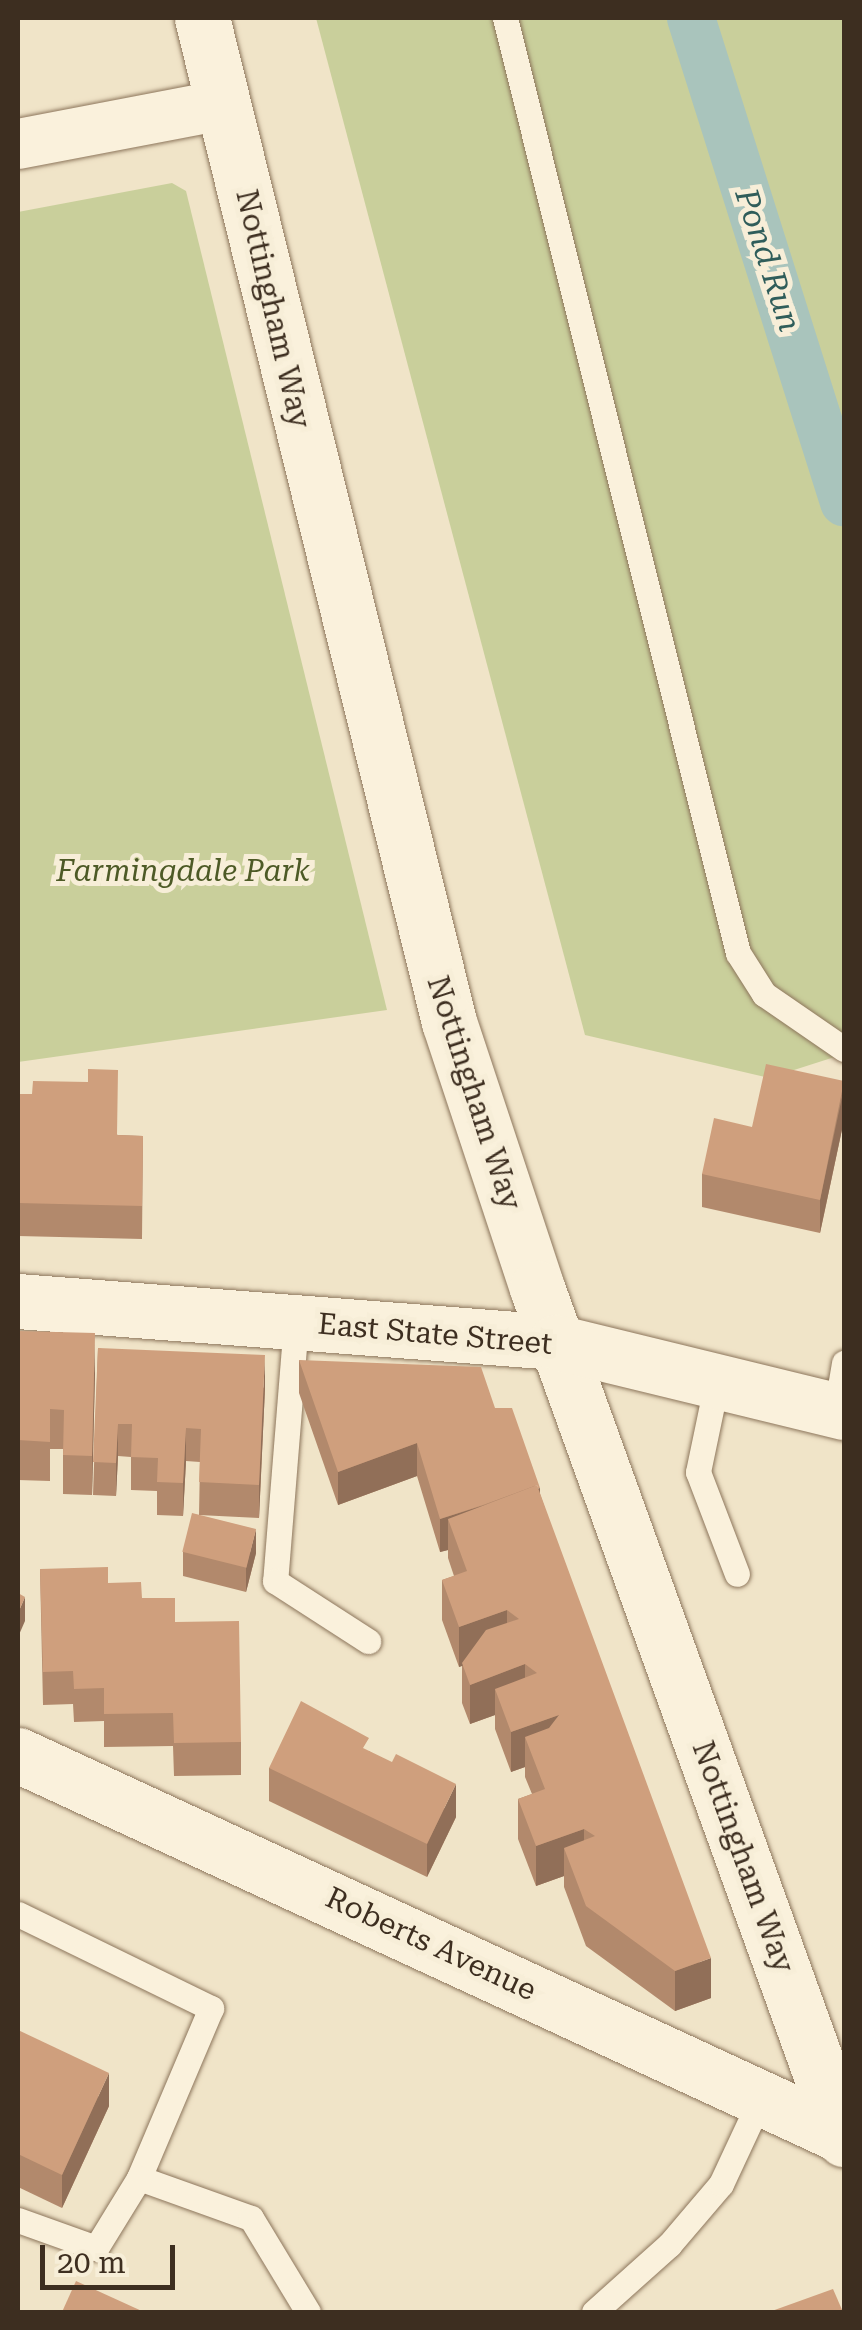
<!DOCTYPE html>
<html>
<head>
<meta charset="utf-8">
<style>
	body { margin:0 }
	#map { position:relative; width:862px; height:2330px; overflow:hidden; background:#f0e4c8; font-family:"Roboto Serif",serif }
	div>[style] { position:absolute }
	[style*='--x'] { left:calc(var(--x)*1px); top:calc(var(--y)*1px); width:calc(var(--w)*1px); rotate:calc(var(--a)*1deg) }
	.green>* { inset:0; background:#c9cf9b }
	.canal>* { height:48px; margin:-24px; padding:0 24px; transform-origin:24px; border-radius:24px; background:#a9c4bc }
	.roads { filter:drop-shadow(0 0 2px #8d765c) drop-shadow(0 0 2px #8d765c) }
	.service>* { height:25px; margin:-12.5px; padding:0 12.5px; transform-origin:12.5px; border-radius:12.5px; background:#faf1dc }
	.minor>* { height:50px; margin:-25px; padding:0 25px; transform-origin:25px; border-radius:25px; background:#faf1dc }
	.tertiary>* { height:55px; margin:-27.5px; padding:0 27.5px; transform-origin:27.5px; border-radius:27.5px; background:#faf1dc }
	.wall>* { inset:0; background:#b2896c }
	.shaded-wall>* { inset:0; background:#916f58 }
	.building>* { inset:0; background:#cf9f7d; transform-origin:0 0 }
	span { translate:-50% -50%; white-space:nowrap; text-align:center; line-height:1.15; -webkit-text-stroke:10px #f7eed8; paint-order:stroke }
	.street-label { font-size:30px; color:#3d2e20 }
	.park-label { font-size:30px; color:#4d5a26; font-style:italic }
	.water-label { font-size:32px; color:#2f5d5a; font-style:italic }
	.frame { position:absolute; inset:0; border:20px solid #3d2e20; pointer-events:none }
	.scale { position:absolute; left:40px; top:2245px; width:135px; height:45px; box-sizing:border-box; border:5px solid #3d2e20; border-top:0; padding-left:12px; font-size:30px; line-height:35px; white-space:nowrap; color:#3d2e20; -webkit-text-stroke:8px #f7eed8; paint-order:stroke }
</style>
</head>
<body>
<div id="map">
	<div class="green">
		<div style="clip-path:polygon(316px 18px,844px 18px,844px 1054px,769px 1078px,585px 1035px)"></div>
		<div style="clip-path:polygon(172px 183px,186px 191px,387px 1010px,18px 1062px,18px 212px)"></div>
	</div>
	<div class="canal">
		<div style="--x:691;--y:18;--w:508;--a:72.46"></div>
	</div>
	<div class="roads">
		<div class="service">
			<div style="--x:505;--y:18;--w:964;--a:76.01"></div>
			<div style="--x:738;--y:953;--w:49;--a:57.6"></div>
			<div style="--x:764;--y:994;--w:97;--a:34.5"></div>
			<div style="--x:296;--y:1322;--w:260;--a:94.6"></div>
			<div style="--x:275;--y:1581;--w:111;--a:32.8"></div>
			<div style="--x:717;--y:1381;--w:93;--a:101.8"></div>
			<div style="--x:698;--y:1472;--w:109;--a:69.1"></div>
			<div style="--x:836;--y:1410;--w:48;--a:-80.3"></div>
			<div style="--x:18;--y:1914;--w:215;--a:26"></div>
			<div style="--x:211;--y:2008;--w:185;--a:113"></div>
			<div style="--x:139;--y:2178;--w:119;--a:19.7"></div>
			<div style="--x:251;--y:2218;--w:110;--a:58.8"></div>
			<div style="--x:18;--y:2220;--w:83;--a:19.7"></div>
			<div style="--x:96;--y:2248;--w:82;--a:-58.4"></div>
			<div style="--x:594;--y:2312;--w:101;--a:-41.8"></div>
			<div style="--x:669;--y:2245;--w:80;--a:-49.6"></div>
			<div style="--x:721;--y:2184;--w:97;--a:-65"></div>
		</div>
		<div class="minor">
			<div style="--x:18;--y:144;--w:209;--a:-10.8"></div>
		</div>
		<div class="tertiary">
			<div style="--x:202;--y:18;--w:1034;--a:76.18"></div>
			<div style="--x:449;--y:1022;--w:280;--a:71.7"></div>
			<div style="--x:537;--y:1288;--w:905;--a:70.16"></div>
			<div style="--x:18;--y:1301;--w:540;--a:4.36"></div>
			<div style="--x:556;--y:1342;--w:296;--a:13.7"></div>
			<div style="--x:18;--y:1755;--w:909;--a:24.79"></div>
		</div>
	</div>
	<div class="wall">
		<div style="clip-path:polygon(844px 1081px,844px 1120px,820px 1233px,702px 1207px,702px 1174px,752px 1127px)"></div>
		<div style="clip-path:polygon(18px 1094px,32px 1094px,118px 1135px,143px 1136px,142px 1239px,18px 1236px)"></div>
		<div style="clip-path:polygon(18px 1331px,95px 1373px,92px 1495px,63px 1494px,63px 1449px,50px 1449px,50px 1481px,18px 1480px)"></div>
		<div style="clip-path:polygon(98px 1348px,265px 1388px,259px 1518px,199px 1515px,200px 1462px,186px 1461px,183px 1516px,157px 1515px,157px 1491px,131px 1490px,131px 1457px,118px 1456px,116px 1496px,93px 1495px)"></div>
		<div style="clip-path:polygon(299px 1360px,495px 1408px,540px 1494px,711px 1998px,675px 2011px,586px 1946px,564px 1887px,564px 1876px,536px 1886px,518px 1839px,518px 1799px,532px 1794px,525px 1777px,525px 1767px,511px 1772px,495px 1729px,495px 1715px,470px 1724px,462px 1703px,462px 1666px,459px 1667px,442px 1620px,442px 1580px,454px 1576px,448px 1558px,448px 1550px,440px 1552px,417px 1476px,338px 1505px,299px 1393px)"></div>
		<div style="clip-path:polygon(183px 1552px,256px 1553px,246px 1592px,183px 1576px)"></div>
		<div style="clip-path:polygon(40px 1569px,108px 1583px,142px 1598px,175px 1622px,241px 1742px,241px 1775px,174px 1776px,173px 1746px,104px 1747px,104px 1721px,74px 1722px,73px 1704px,43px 1705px)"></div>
		<div style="clip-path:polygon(369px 1751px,456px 1817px,427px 1877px,269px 1801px,269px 1768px)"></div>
		<div style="clip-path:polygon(18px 2030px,109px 2106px,62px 2208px,18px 2187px)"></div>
	</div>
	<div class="shaded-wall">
		<div style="clip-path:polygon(844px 1088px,844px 1120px,820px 1233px,820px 1200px)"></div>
		<div style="clip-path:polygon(95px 1333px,95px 1373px,92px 1495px,92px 1456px)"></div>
		<div style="clip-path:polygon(265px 1355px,265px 1388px,259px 1518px,259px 1485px)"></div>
		<div style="clip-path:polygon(118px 1424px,118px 1456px,116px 1496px,116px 1463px)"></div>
		<div style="clip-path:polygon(186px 1428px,186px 1461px,183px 1516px,183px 1483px)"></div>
		<div style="clip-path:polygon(417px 1443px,417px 1476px,338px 1505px,338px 1472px)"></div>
		<div style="clip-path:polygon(540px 1488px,540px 1521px,448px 1519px,448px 1550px,440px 1552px,440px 1519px)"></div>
		<div style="clip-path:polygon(256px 1529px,256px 1553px,246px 1592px,246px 1568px)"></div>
		<div style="clip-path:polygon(25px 1597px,25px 1621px,18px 1637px,18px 1613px)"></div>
		<div style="clip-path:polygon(507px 1610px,507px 1649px,459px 1667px,459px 1627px)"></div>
		<div style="clip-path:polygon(525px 1664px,525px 1704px,495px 1689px,495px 1715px,470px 1724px,470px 1685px)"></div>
		<div style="clip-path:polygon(559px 1715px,559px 1754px,525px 1737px,525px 1767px,511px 1772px,511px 1732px)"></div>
		<div style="clip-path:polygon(456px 1784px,456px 1817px,427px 1877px,427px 1844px)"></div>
		<div style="clip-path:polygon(584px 1829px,584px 1868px,564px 1848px,564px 1876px,536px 1886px,536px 1846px)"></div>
		<div style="clip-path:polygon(711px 1958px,711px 1998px,675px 2011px,675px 1971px)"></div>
		<div style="clip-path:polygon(109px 2073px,109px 2106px,62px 2208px,62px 2175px)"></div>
	</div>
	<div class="building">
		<div style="clip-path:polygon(766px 1064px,844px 1081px,820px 1200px,702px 1174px,714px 1118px,752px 1127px)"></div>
		<div style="clip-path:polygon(88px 1069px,118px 1070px,117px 1135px,143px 1136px,142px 1206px,18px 1203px,18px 1094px,32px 1094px,33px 1081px,88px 1082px)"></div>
		<div style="clip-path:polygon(18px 1331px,95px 1333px,92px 1456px,63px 1455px,64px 1410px,50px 1409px,50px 1442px,18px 1440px)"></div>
		<div style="clip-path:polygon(98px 1348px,265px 1355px,259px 1485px,199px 1482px,201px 1429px,186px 1428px,183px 1483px,157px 1482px,158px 1458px,131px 1457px,132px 1424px,118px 1424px,116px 1463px,93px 1462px)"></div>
		<div style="clip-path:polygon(299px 1360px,481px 1367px,495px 1408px,512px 1408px,540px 1488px,538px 1488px,537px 1485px,483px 1505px,440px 1519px,417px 1443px,338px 1472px)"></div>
		<div style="clip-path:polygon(537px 1485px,711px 1958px,675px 1971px,586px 1906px,564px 1848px,595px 1836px,584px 1829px,536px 1846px,518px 1799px,545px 1789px,525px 1737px,549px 1728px,559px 1715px,511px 1732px,495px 1689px,537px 1673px,525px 1664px,470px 1685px,462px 1663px,486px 1630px,519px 1619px,507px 1610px,459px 1627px,442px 1580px,467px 1571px,448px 1519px)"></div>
		<div style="left:192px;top:1513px;width:66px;height:40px;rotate:14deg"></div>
		<div style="clip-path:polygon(108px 1567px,108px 1583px,141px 1582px,142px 1598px,175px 1598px,175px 1622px,239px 1621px,241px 1742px,174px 1743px,173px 1713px,104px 1714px,104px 1688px,74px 1689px,73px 1671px,43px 1672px,40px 1569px)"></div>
		<div style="clip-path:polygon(18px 1593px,25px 1597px,18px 1613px)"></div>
		<div style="clip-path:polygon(301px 1701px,369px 1738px,363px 1748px,392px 1762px,396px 1754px,456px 1784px,427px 1844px,269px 1768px)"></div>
		<div style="clip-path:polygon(18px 2030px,109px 2073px,62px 2175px,18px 2154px)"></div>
		<div style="clip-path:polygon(76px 2281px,144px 2312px,62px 2312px)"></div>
		<div style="clip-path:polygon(833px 2289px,843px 2312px,769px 2312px)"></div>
	</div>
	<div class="street-label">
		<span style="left:273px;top:309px;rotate:77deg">Nottingham Way</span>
		<span style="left:474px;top:1093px;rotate:72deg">Nottingham Way</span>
		<span style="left:435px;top:1334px;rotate:5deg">East State Street</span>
		<span style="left:743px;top:1857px;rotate:70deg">Nottingham Way</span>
		<span style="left:431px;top:1944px;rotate:25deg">Roberts Avenue</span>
	</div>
	<div class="park-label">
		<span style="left:183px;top:871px">Farmingdale Park</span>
	</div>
	<div class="water-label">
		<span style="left:768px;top:260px;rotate:72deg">Pond Run</span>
	</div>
	<div class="frame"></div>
	<div class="scale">20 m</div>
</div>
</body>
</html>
